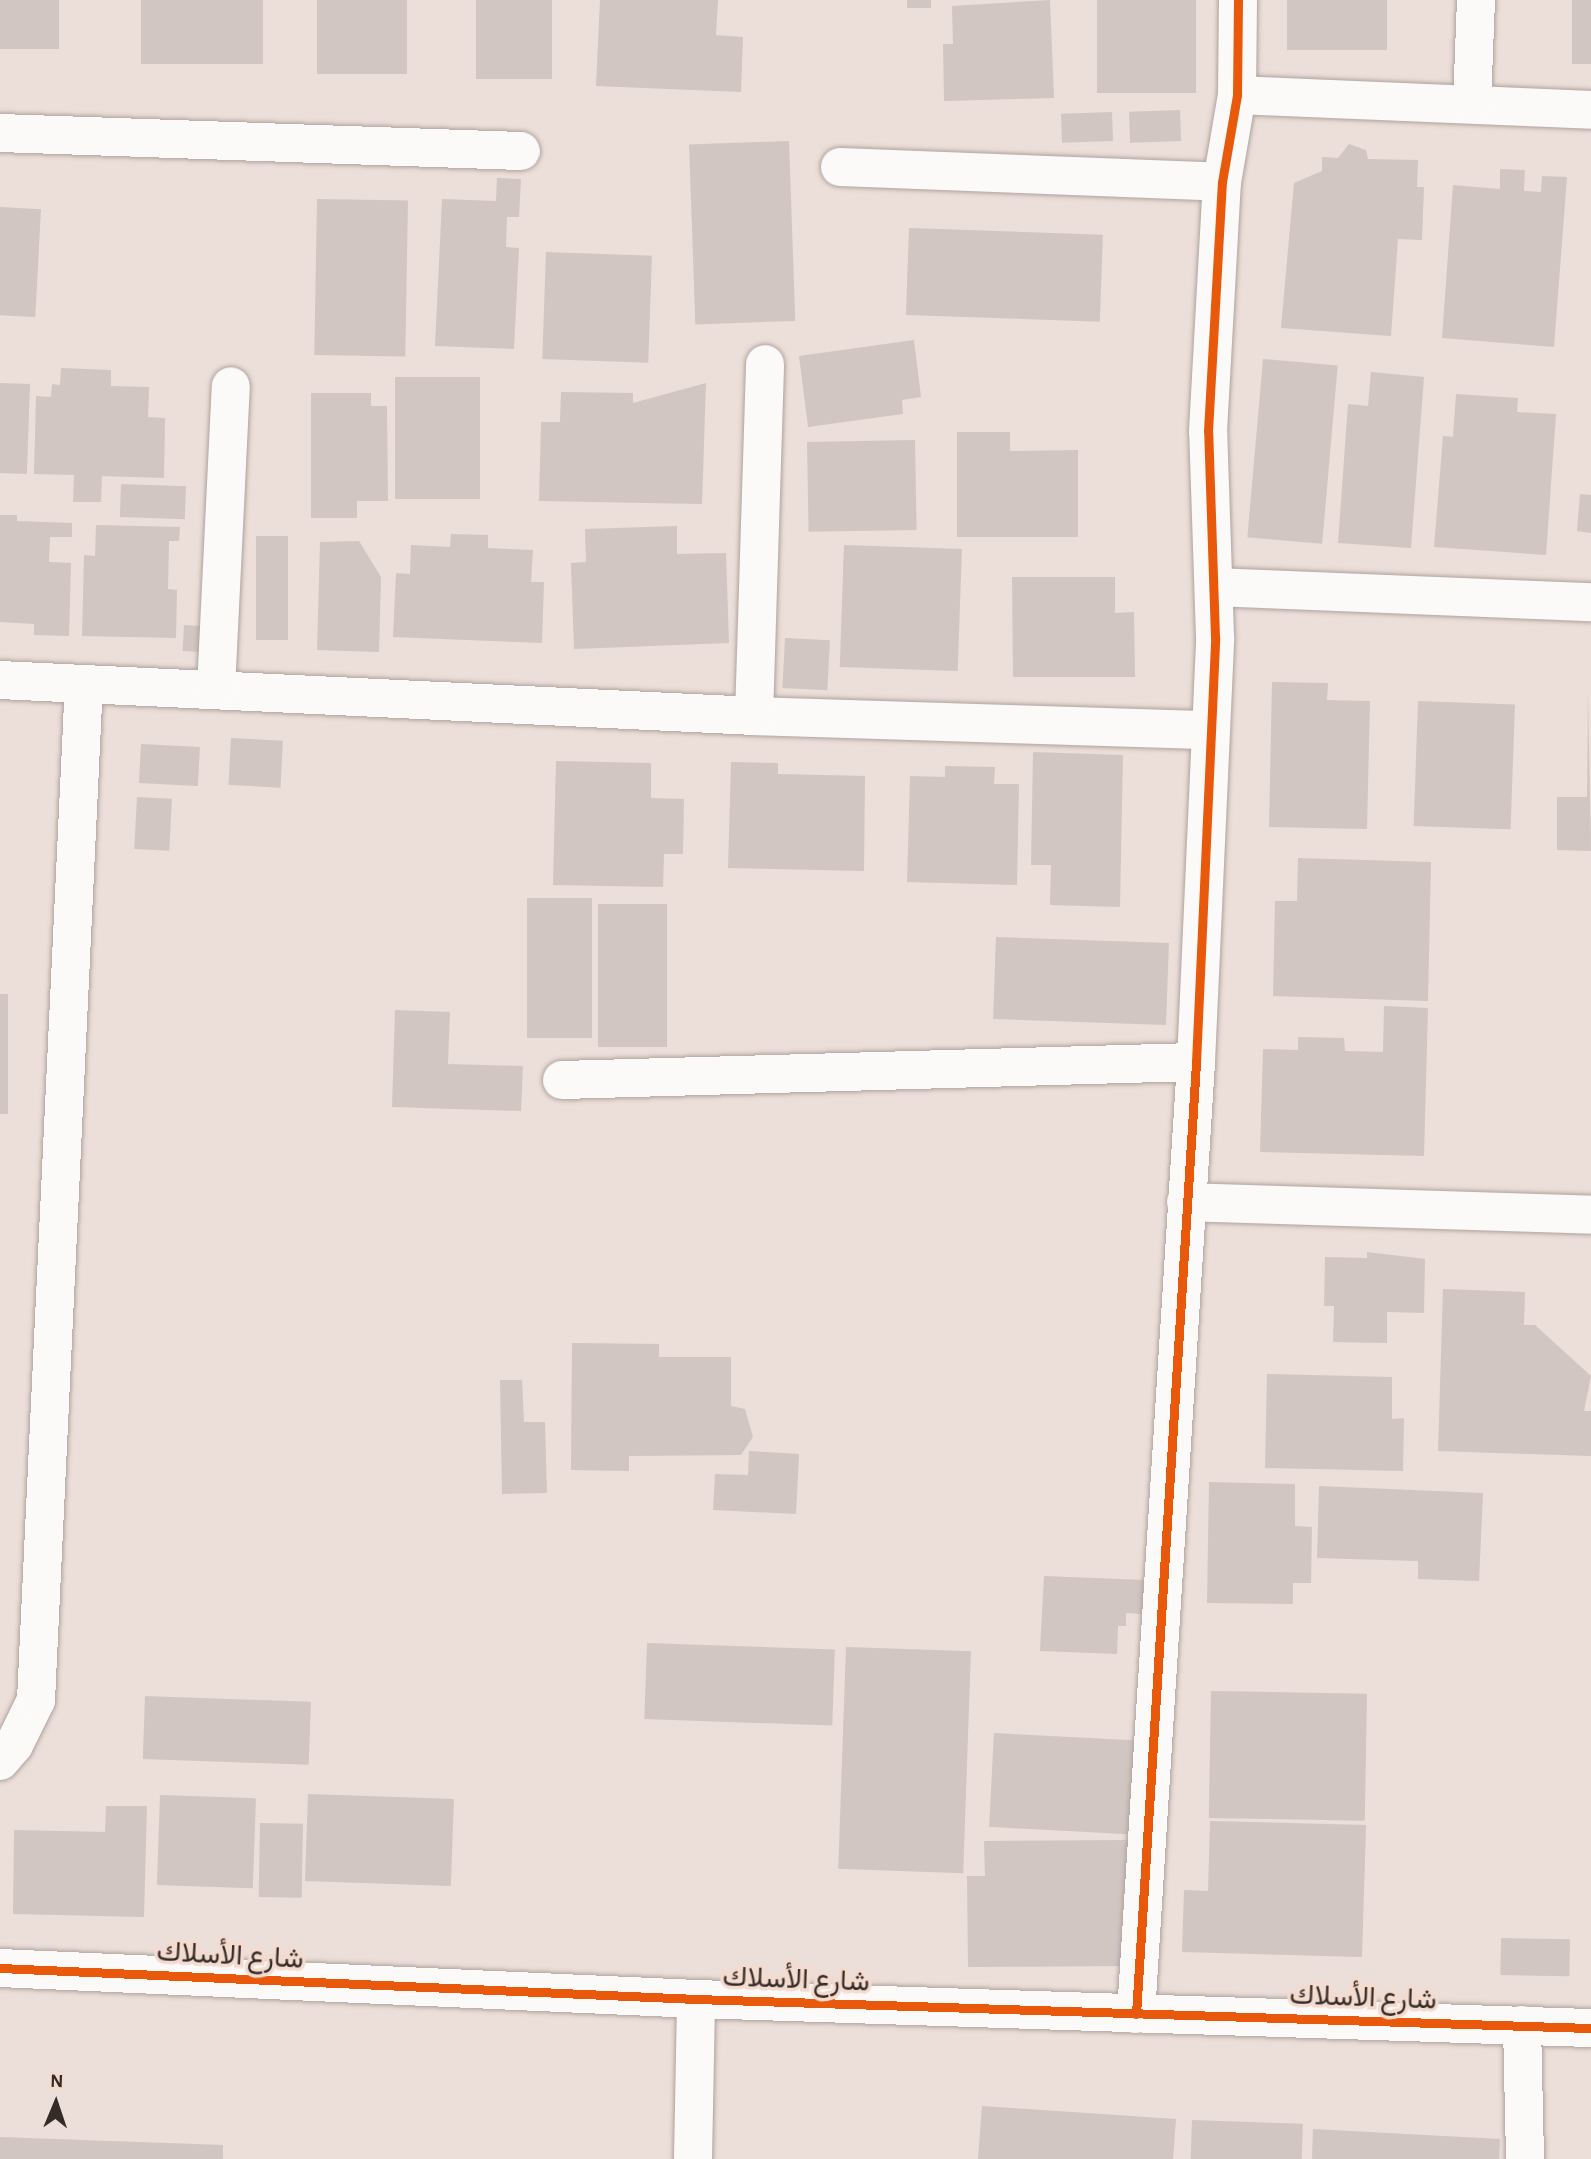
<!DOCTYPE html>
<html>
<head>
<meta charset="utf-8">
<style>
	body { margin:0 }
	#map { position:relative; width:1591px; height:2159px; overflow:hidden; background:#ecded8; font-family:"Alegreya Sans",Vazirmatn,sans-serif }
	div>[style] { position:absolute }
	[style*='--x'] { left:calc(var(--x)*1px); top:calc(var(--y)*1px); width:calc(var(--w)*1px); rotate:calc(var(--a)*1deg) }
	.building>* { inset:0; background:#d1c6c1; transform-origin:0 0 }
	.roads { filter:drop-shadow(0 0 2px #aea39e) drop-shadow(0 0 2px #aea39e) }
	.minor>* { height:38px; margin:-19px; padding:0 19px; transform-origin:19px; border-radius:19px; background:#fcfaf9 }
	.cycleway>* { height:9px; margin:-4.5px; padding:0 4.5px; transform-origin:4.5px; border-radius:4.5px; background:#e8590c }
	span { translate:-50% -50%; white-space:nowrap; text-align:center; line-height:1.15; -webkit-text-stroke:7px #f4dbd0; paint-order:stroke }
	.street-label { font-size:28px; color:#342b27 }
	.north { position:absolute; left:21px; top:2068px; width:70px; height:70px; -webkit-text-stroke:5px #f4dbd0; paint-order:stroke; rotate:2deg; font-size:19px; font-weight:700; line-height:28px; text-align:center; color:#342b27 }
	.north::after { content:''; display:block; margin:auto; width:24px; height:32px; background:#342b27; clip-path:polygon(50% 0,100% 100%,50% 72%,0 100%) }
</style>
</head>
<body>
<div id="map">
	<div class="building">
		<div style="left:0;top:0;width:59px;height:49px"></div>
		<div style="left:141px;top:0;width:122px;height:64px"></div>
		<div style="left:317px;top:0;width:90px;height:74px"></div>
		<div style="left:476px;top:0;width:76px;height:79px"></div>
		<div style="clip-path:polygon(600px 0,718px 0,716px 35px,743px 37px,741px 92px,596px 86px)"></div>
		<div style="left:907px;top:0;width:24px;height:8px"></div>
		<div style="clip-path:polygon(1050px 0,1054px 98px,944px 101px,943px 44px,953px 44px,952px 6px)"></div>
		<div style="left:1097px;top:0;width:99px;height:93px"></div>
		<div style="left:1287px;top:0;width:100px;height:50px"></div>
		<div style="left:1572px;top:0;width:19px;height:64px"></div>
		<div style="left:1180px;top:110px;width:31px;height:51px;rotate:88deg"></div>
		<div style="left:1112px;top:112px;width:29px;height:51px;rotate:88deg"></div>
		<div style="left:789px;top:141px;width:180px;height:100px;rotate:88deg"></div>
		<div style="clip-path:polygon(1349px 144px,1366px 150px,1368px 159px,1418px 160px,1417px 187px,1424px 187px,1422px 240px,1398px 239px,1391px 336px,1281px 328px,1294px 183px,1322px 171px,1322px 157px,1338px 158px)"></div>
		<div style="clip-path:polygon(1500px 169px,1525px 170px,1524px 191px,1541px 192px,1542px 176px,1567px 177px,1554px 347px,1442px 338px,1453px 185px,1500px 189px)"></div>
		<div style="clip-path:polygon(497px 178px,521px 179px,519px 217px,507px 217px,506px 247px,519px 248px,514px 349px,435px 346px,442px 199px,496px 201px)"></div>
		<div style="left:317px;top:199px;width:91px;height:156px;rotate:1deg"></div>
		<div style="left:0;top:207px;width:41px;height:108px;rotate:3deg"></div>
		<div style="left:909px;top:228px;width:194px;height:87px;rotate:2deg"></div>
		<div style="left:546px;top:252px;width:106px;height:107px;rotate:2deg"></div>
		<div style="clip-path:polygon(914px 340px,921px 397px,902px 400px,903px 414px,808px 427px,799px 356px)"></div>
		<div style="left:1263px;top:359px;width:75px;height:179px;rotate:5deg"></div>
		<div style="clip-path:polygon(61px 368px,111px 370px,111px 386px,149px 387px,148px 417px,165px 418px,164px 478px,102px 476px,101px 502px,73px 502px,74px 475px,34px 474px,36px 396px,51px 397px,52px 384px,60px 385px)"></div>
		<div style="clip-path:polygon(1371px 372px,1424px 377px,1411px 548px,1338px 543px,1348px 404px,1368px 406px)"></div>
		<div style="left:395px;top:377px;width:85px;height:122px"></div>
		<div style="left:0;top:383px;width:30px;height:90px;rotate:2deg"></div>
		<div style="clip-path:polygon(706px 383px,702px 504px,539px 501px,541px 422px,560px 422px,561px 392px,633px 393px,633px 403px)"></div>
		<div style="clip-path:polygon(311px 393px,371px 393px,371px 406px,387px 406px,388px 501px,357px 501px,357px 518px,311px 518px)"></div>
		<div style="clip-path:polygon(1456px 394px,1518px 398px,1517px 412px,1556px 414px,1546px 555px,1434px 547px,1443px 436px,1453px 437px)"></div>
		<div style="clip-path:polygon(957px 432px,1010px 432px,1010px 451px,1078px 450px,1078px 537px,957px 537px)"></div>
		<div style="left:915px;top:440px;width:90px;height:108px;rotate:89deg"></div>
		<div style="left:121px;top:484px;width:65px;height:33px;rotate:2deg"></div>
		<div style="clip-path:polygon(1580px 494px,1591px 495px,1591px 533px,1577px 531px)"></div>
		<div style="clip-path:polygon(0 515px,17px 515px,17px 521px,72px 523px,72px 537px,50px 537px,49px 562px,71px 563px,69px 636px,34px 635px,34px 624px,0 622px)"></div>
		<div style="clip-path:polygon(96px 525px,180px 527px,179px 541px,169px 541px,168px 589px,177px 590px,176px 638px,82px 636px,84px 555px,95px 556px)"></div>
		<div style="clip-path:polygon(677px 526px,677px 554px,726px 553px,729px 643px,574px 649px,571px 563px,586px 562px,585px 529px)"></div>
		<div style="clip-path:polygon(451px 534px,488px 535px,488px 548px,533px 550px,531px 582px,544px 582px,542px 643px,393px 637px,396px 573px,410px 574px,411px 545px,450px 547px)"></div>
		<div style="left:256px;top:536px;width:32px;height:104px"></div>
		<div style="clip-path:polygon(359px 541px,381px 577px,379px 652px,317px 650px,320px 542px)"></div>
		<div style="left:844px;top:545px;width:118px;height:122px;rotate:2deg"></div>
		<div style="clip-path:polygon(1012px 577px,1115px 577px,1115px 613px,1134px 612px,1135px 677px,1013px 677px)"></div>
		<div style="left:184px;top:625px;width:18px;height:26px;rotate:3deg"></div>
		<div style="left:785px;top:638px;width:45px;height:50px;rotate:3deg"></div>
		<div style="clip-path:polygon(1272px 682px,1328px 683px,1327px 700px,1370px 701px,1367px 829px,1269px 827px)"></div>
		<div style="clip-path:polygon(1588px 693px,1591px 851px,1557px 850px,1557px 797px,1587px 797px)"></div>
		<div style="left:1418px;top:701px;width:97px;height:125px;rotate:2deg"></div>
		<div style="left:231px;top:738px;width:52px;height:47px;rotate:3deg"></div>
		<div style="left:141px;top:744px;width:59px;height:39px;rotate:3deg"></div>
		<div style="clip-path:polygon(1033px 752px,1123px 755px,1120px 907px,1050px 905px,1051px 865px,1031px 865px)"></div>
		<div style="clip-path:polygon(556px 761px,651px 763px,651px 798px,684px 799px,683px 854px,664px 854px,663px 887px,553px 885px)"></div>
		<div style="clip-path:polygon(731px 762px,778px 763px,778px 774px,865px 776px,864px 871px,728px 868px)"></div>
		<div style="clip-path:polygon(945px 766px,995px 767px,994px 784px,1019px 784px,1017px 885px,907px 882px,910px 776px,945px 777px)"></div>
		<div style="left:137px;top:797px;width:35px;height:52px;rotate:3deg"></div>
		<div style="clip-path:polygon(1298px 858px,1431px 862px,1428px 1001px,1273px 996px,1275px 901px,1297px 901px)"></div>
		<div style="left:527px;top:898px;width:65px;height:140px"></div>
		<div style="left:598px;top:904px;width:69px;height:143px"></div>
		<div style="left:996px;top:937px;width:173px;height:82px;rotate:2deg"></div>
		<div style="left:0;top:994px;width:8px;height:120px"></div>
		<div style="clip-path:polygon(1384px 1006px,1428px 1008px,1424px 1156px,1260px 1152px,1263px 1049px,1298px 1050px,1298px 1037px,1344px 1038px,1345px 1051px,1383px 1052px)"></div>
		<div style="clip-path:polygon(395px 1010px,450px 1012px,448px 1064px,523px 1066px,521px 1111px,392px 1107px)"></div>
		<div style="clip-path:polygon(1367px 1252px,1425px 1259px,1424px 1313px,1387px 1312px,1387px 1343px,1333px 1342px,1334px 1306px,1324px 1306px,1325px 1257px,1367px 1258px)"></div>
		<div style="clip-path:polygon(1443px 1289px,1525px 1292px,1524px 1325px,1535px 1325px,1591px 1376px,1584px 1411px,1591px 1411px,1591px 1456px,1438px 1451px)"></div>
		<div style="clip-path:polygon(572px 1343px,659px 1344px,659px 1357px,731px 1357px,731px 1406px,745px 1409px,753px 1437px,741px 1455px,629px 1456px,629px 1471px,571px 1470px)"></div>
		<div style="clip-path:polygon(1267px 1374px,1392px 1377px,1392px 1419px,1404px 1418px,1403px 1471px,1265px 1468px)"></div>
		<div style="clip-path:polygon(500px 1380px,522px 1380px,524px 1422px,545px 1422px,547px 1493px,502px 1494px)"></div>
		<div style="clip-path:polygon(749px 1451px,799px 1454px,796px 1514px,713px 1510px,715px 1474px,748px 1475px)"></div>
		<div style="clip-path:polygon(1209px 1482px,1295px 1484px,1295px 1526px,1312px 1527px,1311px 1583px,1293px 1583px,1293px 1604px,1207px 1603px)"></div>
		<div style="clip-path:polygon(1319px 1486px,1483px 1493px,1479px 1581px,1418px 1579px,1418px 1561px,1317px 1558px)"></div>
		<div style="clip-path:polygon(1044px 1576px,1144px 1580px,1142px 1614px,1126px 1613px,1126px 1626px,1118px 1626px,1117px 1654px,1040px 1651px)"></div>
		<div style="left:647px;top:1643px;width:188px;height:76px;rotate:2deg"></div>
		<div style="left:846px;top:1647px;width:125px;height:222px;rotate:2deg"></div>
		<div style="left:1211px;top:1691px;width:156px;height:127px;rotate:1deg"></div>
		<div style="left:145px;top:1696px;width:166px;height:63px;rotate:2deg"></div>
		<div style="left:994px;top:1733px;width:144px;height:94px;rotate:3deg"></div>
		<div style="left:308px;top:1794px;width:146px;height:87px;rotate:2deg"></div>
		<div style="left:160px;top:1795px;width:96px;height:90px;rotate:2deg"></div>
		<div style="clip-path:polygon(106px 1806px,147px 1806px,144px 1917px,13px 1914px,14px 1830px,105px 1832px)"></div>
		<div style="clip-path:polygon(1210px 1821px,1366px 1825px,1362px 1957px,1182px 1952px,1184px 1890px,1208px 1891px)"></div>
		<div style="left:260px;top:1823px;width:43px;height:74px;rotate:1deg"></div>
		<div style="clip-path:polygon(1128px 1840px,1129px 1966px,968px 1967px,967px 1876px,985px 1876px,984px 1841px)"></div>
		<div style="left:1501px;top:1938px;width:69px;height:37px;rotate:1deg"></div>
		<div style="clip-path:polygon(982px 2106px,1176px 2119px,1173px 2159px,978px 2159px)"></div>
		<div style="left:1192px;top:2120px;width:111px;height:39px;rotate:2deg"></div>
		<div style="clip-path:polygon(1313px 2129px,1500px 2139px,1499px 2159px,1312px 2159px)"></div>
		<div style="clip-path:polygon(0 2137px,223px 2145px,223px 2159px,0 2159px)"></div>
	</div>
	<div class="roads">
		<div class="minor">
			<div style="--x:1237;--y:95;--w:354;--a:2.4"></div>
			<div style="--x:1472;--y:104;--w:104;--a:-87.8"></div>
			<div style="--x:0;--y:133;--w:521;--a:1.98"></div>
			<div style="--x:840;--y:167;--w:382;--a:2.2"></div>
			<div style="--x:1214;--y:587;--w:377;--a:2.3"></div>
			<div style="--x:0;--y:680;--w:755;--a:2.73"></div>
			<div style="--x:754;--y:716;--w:453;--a:1.8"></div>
			<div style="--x:216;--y:689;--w:303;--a:-87.2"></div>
			<div style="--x:754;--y:716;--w:352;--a:-88.2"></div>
			<div style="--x:562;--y:1080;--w:634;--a:-1.63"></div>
			<div style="--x:1186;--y:1202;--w:405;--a:1.8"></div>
			<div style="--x:0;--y:1761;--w:21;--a:-49"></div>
			<div style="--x:14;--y:1745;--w:50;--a:-63.9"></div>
			<div style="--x:36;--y:1700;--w:1017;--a:-87.3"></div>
			<div style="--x:0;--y:1968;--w:697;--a:2.55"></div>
			<div style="--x:696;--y:1999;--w:895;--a:1.86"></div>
			<div style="--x:1136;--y:2014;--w:954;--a:-86.39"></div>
			<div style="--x:1196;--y:1062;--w:425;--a:-87.4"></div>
			<div style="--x:1215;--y:637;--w:206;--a:-91.9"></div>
			<div style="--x:1208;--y:431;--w:249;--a:-86.8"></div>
			<div style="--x:1222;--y:182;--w:88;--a:-80.2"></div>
			<div style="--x:1237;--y:95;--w:95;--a:-89.4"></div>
			<div style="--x:1522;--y:2025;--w:134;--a:88.7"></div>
			<div style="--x:693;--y:2159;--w:160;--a:-88.9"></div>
		</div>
	</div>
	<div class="cycleway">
		<div style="--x:0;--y:1968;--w:697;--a:2.55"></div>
		<div style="--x:696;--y:1999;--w:895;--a:1.86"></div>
		<div style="--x:1136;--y:2014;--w:954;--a:-86.39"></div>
		<div style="--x:1196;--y:1062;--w:425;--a:-87.4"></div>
		<div style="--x:1215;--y:637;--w:206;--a:-91.9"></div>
		<div style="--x:1208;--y:431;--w:249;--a:-86.8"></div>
		<div style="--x:1222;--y:182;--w:88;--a:-80.2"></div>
		<div style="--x:1237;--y:95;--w:95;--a:-89.4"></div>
	</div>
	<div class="street-label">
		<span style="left:230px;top:1956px;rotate:3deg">شارع الأسلاك</span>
		<span style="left:796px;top:1980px;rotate:2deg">شارع الأسلاك</span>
		<span style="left:1363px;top:1998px;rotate:2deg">شارع الأسلاك</span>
	</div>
	<div class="north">N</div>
</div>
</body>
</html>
